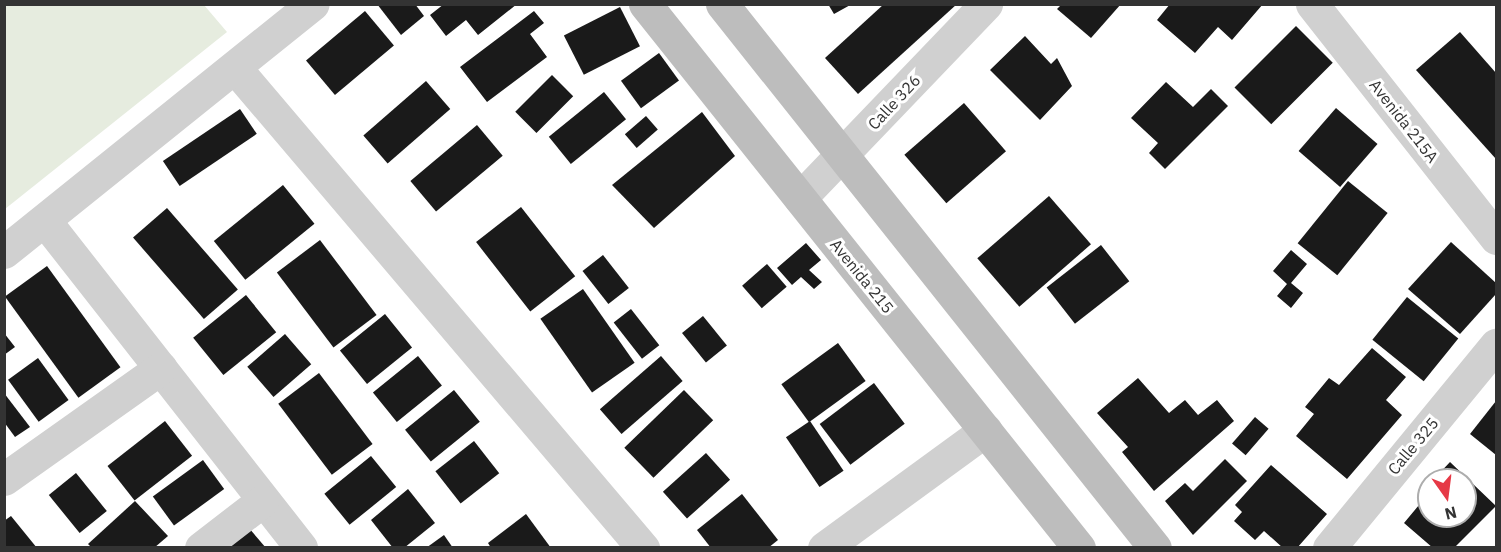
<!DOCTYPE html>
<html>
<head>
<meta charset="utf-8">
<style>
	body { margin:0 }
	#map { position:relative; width:1501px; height:552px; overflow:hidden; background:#fff; font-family:"IBM Plex Sans",sans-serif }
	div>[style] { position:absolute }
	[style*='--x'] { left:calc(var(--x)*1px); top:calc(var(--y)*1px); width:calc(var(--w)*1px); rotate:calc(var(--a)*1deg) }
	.green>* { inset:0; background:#e6ecdf }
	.building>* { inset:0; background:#1a1a1a; transform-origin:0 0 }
	.street>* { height:33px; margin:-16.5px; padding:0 16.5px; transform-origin:16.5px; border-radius:16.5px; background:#d0d0d0 }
	.secondary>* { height:33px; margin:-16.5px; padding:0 16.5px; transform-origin:16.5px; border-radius:16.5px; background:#bdbdbd }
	span { translate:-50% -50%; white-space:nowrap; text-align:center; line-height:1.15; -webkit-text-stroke:6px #fff; paint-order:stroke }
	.street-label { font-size:16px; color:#333 }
	.frame { position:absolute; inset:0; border:6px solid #333; pointer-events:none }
	.north { position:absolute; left:1417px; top:468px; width:60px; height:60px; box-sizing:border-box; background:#fff; border:2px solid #adadad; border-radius:50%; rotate:166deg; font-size:16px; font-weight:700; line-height:24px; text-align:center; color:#333 }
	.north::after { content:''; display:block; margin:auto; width:21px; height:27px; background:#e63946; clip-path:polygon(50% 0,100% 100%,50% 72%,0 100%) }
</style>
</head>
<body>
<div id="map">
	<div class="green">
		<div style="clip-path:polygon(5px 4px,204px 5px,227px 32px,5px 209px)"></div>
	</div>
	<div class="building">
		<div style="clip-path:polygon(377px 4px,415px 4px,424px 16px,401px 35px)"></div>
		<div style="clip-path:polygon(444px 4px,517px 4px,478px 35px,466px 20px,446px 36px,430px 15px)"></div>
		<div style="clip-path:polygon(828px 4px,852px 4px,834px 14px)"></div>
		<div style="clip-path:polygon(884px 4px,957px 4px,858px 94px,825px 58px)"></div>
		<div style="clip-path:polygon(1062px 4px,1121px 4px,1091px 38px,1057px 9px)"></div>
		<div style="clip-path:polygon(1170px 4px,1263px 4px,1232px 40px,1218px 27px,1195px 53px,1157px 20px)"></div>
		<div style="left:620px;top:7px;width:44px;height:63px;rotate:63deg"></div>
		<div style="left:365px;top:11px;width:45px;height:77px;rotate:50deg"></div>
		<div style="clip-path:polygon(534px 11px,544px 23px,530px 34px,547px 57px,487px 102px,460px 67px)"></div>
		<div style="left:1296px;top:26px;width:52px;height:87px;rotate:45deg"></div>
		<div style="clip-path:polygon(1460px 32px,1496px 73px,1496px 159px,1416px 70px)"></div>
		<div style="clip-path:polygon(1025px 36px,1051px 64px,1057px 58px,1072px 86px,1040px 120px,990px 70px)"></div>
		<div style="left:659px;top:53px;width:34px;height:47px;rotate:54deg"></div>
		<div style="left:552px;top:75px;width:30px;height:52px;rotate:45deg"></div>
		<div style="left:426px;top:81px;width:37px;height:83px;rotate:49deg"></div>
		<div style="clip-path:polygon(1166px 82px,1193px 107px,1211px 89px,1228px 106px,1165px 169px,1149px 153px,1158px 143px,1131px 118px)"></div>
		<div style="left:604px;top:92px;width:35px;height:71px;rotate:51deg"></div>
		<div style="left:964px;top:103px;width:64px;height:79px;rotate:49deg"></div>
		<div style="left:1336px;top:108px;width:55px;height:57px;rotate:41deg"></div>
		<div style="left:240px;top:109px;width:30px;height:93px;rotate:56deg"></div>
		<div style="clip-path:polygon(702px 112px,735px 156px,654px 228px,612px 185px)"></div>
		<div style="left:646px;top:116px;width:18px;height:28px;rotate:49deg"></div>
		<div style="left:477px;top:125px;width:40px;height:87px;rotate:50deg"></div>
		<div style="left:1348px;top:181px;width:51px;height:80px;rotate:39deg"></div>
		<div style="left:283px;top:185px;width:50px;height:89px;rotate:51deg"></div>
		<div style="left:1049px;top:196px;width:64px;height:95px;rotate:49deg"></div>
		<div style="left:521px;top:207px;width:88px;height:57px;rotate:52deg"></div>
		<div style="left:167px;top:208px;width:108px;height:45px;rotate:49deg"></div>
		<div style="left:320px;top:240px;width:94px;height:54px;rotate:53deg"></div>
		<div style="clip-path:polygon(1451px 242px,1496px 283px,1496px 294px,1460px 334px,1408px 289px)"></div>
		<div style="clip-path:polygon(806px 243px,821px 260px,809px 270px,822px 282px,814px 289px,801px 277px,792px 285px,777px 268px)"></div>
		<div style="left:1101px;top:245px;width:46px;height:69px;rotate:52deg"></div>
		<div style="clip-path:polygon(1291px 250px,1307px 264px,1291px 283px,1303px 293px,1291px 308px,1277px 296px,1287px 284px,1273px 271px)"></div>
		<div style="left:603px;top:255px;width:42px;height:26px;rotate:52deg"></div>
		<div style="left:767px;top:264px;width:30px;height:33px;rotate:49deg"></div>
		<div style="left:47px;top:266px;width:125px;height:52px;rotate:54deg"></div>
		<div style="left:583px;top:289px;width:90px;height:52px;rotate:55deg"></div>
		<div style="left:246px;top:295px;width:48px;height:68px;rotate:51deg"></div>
		<div style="left:1407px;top:297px;width:66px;height:55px;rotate:39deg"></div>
		<div style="left:631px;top:309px;width:46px;height:22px;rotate:52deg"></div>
		<div style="left:385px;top:314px;width:43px;height:58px;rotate:51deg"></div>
		<div style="left:703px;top:316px;width:38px;height:27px;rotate:51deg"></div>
		<div style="clip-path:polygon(4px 333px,15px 347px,4px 355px)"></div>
		<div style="left:285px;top:334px;width:40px;height:50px;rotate:49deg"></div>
		<div style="left:838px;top:343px;width:47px;height:70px;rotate:54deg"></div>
		<div style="clip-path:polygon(1372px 348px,1406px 377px,1386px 400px,1402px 415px,1347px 479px,1296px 436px,1314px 414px,1305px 407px,1329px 378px,1339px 385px)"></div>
		<div style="left:418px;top:356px;width:38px;height:58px;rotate:51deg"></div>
		<div style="left:661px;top:356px;width:33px;height:81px;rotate:49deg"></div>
		<div style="left:38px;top:358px;width:52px;height:37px;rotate:54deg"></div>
		<div style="left:319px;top:373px;width:89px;height:51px;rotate:53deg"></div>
		<div style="clip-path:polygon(1138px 378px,1169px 413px,1185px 400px,1198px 415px,1217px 400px,1234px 421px,1154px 491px,1122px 452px,1128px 447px,1097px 413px)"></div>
		<div style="left:874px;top:383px;width:51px;height:68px;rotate:53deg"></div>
		<div style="left:454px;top:390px;width:41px;height:63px;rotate:51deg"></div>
		<div style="left:684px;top:390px;width:42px;height:83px;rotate:46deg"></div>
		<div style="clip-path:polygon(4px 393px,30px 427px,15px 437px,4px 422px)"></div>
		<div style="clip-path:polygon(1496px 401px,1496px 455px,1470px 434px)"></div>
		<div style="left:1255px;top:417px;width:18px;height:35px;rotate:41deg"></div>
		<div style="left:165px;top:421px;width:44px;height:73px;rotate:52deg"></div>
		<div style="left:810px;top:421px;width:60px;height:29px;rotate:56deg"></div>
		<div style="left:474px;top:441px;width:41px;height:49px;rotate:52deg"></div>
		<div style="left:706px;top:453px;width:36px;height:58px;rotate:48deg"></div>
		<div style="left:371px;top:456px;width:40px;height:60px;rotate:51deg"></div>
		<div style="clip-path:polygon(1225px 459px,1247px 481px,1193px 535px,1165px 501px,1185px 483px,1193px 491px)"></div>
		<div style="left:203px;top:460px;width:36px;height:62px;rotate:54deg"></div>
		<div style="clip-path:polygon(1450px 462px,1496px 506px,1454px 548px,1433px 548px,1404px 523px,1429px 493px,1429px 516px,1465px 516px,1465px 480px,1433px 480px)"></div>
		<div style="clip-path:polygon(1271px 465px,1327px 514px,1297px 548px,1283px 548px,1264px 531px,1255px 540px,1234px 521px,1242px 512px,1235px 505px)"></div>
		<div style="left:76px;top:473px;width:49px;height:35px;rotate:51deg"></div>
		<div style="clip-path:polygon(408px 489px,435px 523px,404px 548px,393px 548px,371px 520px)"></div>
		<div style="clip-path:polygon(742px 494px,778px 540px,768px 548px,711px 548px,697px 530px)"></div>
		<div style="clip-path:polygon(135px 501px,168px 536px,154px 548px,92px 548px,88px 544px)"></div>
		<div style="clip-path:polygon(526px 514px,551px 548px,491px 548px,488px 543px)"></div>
		<div style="clip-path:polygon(11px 516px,37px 548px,4px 548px,4px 521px)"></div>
		<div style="clip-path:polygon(249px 528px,266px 548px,227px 548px)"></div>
		<div style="clip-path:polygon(444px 535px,453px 548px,426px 548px)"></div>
	</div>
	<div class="street">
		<div style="--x:1312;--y:4;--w:298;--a:51.8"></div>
		<div style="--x:236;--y:69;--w:629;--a:49.65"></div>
		<div style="--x:800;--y:198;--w:269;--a:-46.2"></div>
		<div style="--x:45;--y:221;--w:415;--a:51.9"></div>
		<div style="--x:4;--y:252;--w:396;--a:-38.8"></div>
		<div style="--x:4;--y:479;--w:192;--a:-35.3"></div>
		<div style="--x:201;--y:548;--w:77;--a:-37.6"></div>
		<div style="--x:824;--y:548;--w:200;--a:-36.1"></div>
		<div style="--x:1329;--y:548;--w:263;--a:-50.6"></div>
	</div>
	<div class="secondary">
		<div style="--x:645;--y:4;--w:696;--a:51.42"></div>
		<div style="--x:722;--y:4;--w:695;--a:51.48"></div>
	</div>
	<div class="street-label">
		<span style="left:894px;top:102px;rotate:-47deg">Calle 326</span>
		<span style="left:1404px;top:121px;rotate:52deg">Avenida 215A</span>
		<span style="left:862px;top:276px;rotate:51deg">Avenida 215</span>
		<span style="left:1413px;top:446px;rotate:-50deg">Calle 325</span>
	</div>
	<div class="frame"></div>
	<div class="north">N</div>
</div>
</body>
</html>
